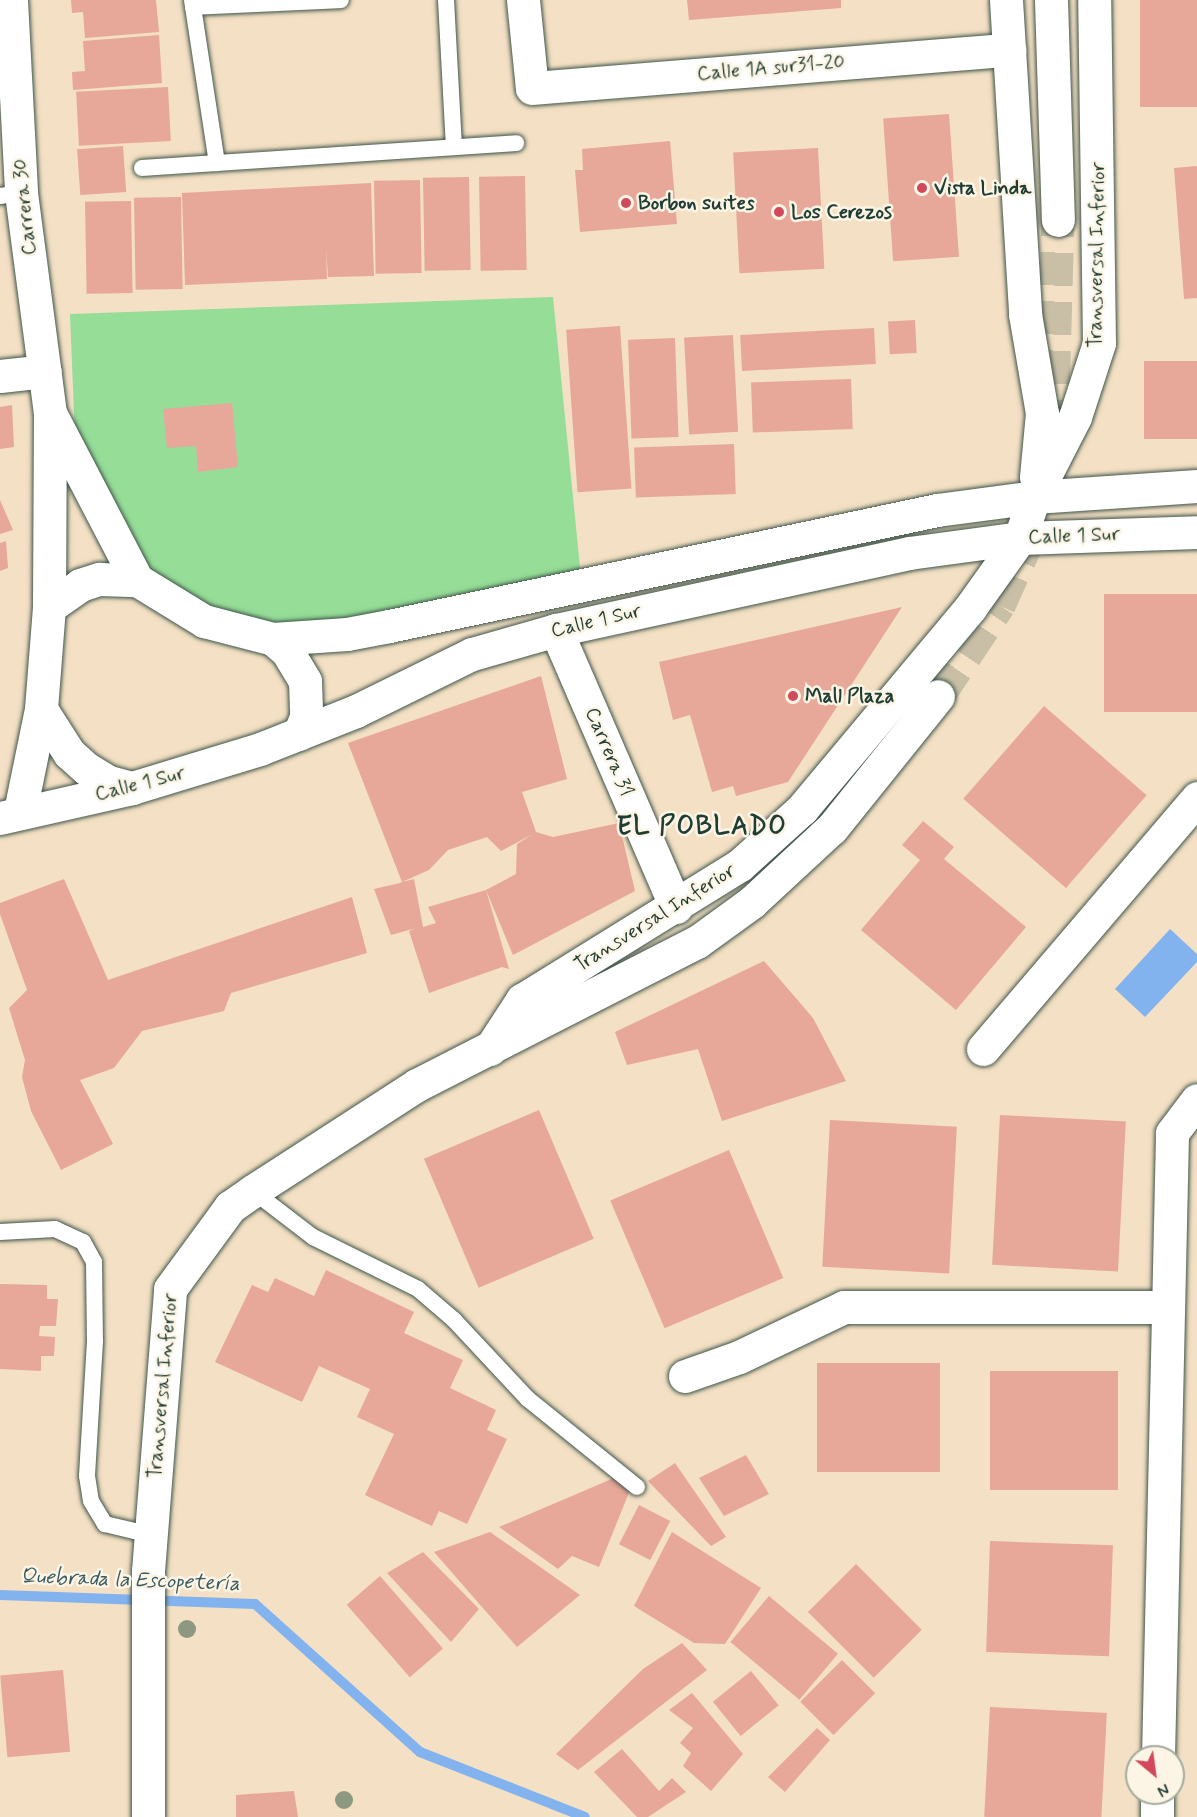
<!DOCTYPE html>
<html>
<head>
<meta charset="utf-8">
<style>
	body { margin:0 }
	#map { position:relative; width:1197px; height:1817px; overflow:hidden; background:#f4e0c4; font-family:Mynerve,sans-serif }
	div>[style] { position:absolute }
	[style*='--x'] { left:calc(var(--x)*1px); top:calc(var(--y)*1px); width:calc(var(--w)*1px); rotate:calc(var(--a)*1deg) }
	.green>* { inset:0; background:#96dd97 }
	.water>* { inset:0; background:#82b3ee }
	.stream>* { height:10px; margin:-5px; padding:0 5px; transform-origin:5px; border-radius:5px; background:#82b3ee }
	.building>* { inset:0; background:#e7a799; transform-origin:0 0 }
	.secondary-tunnel>* { height:33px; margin-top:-16.5px; transform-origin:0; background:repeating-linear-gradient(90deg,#c9bfa7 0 33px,transparent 0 49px) }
	.roads { filter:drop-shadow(0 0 2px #3f554a) drop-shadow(0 0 2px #3f554a) }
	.service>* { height:16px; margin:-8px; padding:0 8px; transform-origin:8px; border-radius:8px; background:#fff }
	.minor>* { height:33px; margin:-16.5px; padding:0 16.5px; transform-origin:16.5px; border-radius:16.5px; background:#fff }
	.tertiary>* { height:33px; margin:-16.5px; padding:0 16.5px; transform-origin:16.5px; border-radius:16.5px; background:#fff }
	.secondary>* { height:33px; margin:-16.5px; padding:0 16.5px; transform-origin:16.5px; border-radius:16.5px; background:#fff }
	.trees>* { width:18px; height:18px; margin:-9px; border-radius:50%; background:#8c9880 }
	.dots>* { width:16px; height:16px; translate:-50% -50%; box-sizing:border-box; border:3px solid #fcf5e5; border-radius:50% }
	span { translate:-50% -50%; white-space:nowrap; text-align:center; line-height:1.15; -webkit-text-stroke:5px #fcf5e5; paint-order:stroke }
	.street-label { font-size:20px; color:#1f3d34 }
	.poi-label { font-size:20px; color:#1f3d34; font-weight:700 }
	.left { translate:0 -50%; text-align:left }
	.water-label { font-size:21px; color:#385a62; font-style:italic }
	.district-label { font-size:26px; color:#1f3d34; font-weight:700; letter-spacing:1.5px }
	.north { position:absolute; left:1125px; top:1745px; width:60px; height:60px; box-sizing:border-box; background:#fcf5e5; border:2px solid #a4ab9e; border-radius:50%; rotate:151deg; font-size:16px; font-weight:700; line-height:24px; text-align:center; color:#1f3d34 }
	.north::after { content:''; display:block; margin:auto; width:21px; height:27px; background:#d1495b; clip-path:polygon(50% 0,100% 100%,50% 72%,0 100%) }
</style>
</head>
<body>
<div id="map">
	<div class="green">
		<div style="clip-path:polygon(553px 297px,582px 587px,273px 639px,137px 580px,76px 463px,70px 314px)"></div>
	</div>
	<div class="water">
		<div style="clip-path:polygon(1170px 929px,1197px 954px,1197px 962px,1145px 1017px,1115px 989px)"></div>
	</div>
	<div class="stream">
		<div style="--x:0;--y:1595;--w:255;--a:2"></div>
		<div style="--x:255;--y:1604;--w:222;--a:41.9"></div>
		<div style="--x:420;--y:1752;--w:177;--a:21.5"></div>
	</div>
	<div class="building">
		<div style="clip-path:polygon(71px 0,156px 0,159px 32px,85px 38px,83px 12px,72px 13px)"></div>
		<div style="clip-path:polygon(687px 0,841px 0,841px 8px,689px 20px)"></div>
		<div style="left:1197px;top:0;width:107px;height:57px;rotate:90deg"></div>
		<div style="clip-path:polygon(159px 35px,162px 83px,73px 90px,72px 72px,85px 71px,83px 41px)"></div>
		<div style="left:168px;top:87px;width:54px;height:92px;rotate:87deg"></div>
		<div style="left:949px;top:114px;width:143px;height:66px;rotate:86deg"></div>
		<div style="clip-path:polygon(670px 141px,677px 224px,580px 232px,575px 170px,583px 170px,582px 149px)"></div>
		<div style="left:123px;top:146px;width:46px;height:46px;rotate:86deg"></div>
		<div style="left:818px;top:148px;width:121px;height:85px;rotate:87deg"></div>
		<div style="clip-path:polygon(1197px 166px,1197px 298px,1184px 299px,1174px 168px)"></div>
		<div style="left:525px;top:176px;width:94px;height:46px;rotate:89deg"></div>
		<div style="left:469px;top:177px;width:93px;height:46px;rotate:89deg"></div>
		<div style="left:420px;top:180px;width:93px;height:46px;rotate:89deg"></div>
		<div style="clip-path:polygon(371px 183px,374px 276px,328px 277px,326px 248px,327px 279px,185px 285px,182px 193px)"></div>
		<div style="left:181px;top:197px;width:92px;height:47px;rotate:89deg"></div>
		<div style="left:131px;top:201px;width:92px;height:46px;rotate:89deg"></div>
		<div style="left:915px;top:320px;width:33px;height:27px;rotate:87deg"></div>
		<div style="left:620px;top:326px;width:163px;height:54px;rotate:86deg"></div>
		<div style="left:874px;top:328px;width:36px;height:134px;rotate:87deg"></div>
		<div style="left:733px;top:335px;width:97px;height:49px;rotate:87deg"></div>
		<div style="left:675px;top:338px;width:99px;height:47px;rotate:88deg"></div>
		<div style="left:1197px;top:361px;width:78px;height:53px;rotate:90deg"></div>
		<div style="left:851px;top:379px;width:50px;height:100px;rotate:88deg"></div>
		<div style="clip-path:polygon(232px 403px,238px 467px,198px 472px,196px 446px,167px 448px,163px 409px)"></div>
		<div style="clip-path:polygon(12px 405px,14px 447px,0 449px,0 407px)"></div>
		<div style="left:734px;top:444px;width:50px;height:100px;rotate:88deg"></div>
		<div style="clip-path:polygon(0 500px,13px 530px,0 534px)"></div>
		<div style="clip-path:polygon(6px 541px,8px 568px,0 571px,0 543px)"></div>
		<div style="left:1104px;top:594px;width:93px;height:118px"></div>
		<div style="clip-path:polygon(902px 607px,788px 782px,736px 796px,733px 786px,712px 792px,690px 715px,673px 720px,659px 662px)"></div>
		<div style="clip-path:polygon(541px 676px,567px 779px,522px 792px,536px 832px,553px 837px,619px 823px,635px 891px,513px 955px,486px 890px,509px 969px,502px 967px,429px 993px,409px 931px,416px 928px,391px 935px,374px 889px,400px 883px,402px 882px,414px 879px,423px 927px,436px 923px,428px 907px,486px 890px,516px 874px,517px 844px,533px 834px,501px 851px,487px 837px,448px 850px,429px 870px,402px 882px,348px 743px)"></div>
		<div style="left:1044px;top:706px;width:136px;height:123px;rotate:41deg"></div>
		<div style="clip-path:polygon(923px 821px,954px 847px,944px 859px,1026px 927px,956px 1010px,861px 930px,920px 860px,902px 845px)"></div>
		<div style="clip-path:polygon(64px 879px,108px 980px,352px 897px,367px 953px,231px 993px,224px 1011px,142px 1031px,114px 1068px,80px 1080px,113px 1144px,61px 1170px,31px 1111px,22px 1077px,25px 1060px,9px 1008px,27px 990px,0 914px,0 903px)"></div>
		<div style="clip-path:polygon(764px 961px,813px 1018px,846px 1081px,722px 1121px,698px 1049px,627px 1065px,615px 1032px)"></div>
		<div style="left:539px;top:1110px;width:140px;height:125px;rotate:67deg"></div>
		<div style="left:1000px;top:1115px;width:126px;height:150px;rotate:3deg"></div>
		<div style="left:830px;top:1120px;width:127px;height:147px;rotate:3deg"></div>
		<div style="left:729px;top:1150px;width:139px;height:129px;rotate:67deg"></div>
		<div style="clip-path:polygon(326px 1270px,414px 1312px,404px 1333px,463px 1360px,450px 1388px,496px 1410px,487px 1430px,507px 1439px,467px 1524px,439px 1511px,432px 1526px,365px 1495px,394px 1434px,357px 1417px,370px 1389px,319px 1366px,302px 1402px,215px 1362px,252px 1285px,268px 1292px,275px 1278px,314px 1296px)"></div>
		<div style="clip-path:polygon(0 1284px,47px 1285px,47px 1299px,58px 1299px,56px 1326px,40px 1326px,39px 1336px,55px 1337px,54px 1356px,41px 1356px,41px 1371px,0 1369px)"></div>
		<div style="left:817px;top:1363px;width:123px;height:109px"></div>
		<div style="left:990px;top:1371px;width:128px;height:119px"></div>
		<div style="clip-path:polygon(746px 1455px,769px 1494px,724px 1516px,699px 1478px)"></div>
		<div style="clip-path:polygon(675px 1463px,726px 1537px,711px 1546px,648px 1481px)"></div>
		<div style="clip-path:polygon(614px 1478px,630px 1490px,599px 1567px,572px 1556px,558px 1569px,499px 1527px)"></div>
		<div style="left:639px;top:1505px;width:35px;height:44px;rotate:27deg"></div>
		<div style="clip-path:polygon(490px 1532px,580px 1595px,517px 1647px,434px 1552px)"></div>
		<div style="clip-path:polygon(672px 1532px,761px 1588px,725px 1644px,694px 1643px,634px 1606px)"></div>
		<div style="left:990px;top:1541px;width:123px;height:111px;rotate:2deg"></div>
		<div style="clip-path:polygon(423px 1552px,479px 1609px,451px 1642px,387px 1573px)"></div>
		<div style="left:856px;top:1564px;width:93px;height:68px;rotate:45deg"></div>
		<div style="left:380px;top:1576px;width:96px;height:44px;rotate:49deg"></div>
		<div style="left:769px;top:1596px;width:90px;height:60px;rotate:40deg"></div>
		<div style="clip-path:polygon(682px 1643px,707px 1670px,578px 1770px,556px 1754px,643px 1669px)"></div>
		<div style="left:842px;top:1660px;width:47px;height:59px;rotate:45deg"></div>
		<div style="left:63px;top:1670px;width:82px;height:63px;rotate:85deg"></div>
		<div style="left:751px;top:1671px;width:44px;height:49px;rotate:51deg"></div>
		<div style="clip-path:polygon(692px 1693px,743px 1754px,711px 1791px,683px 1766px,691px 1753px,680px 1743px,693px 1728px,669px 1710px)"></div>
		<div style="left:990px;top:1707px;width:117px;height:110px;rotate:3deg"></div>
		<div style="clip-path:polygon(817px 1728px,830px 1740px,785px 1792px,768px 1777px)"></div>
		<div style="clip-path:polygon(622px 1749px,659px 1791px,672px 1778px,686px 1792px,648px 1817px,637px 1817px,594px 1772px)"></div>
		<div style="clip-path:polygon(294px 1791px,298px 1817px,236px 1817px,236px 1795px)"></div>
	</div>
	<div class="secondary-tunnel">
		<div style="--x:1052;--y:432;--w:212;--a:-88.4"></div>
		<div style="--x:938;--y:696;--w:110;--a:-56.2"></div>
		<div style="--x:999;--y:605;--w:85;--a:-65.8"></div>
	</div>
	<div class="roads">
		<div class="service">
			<div style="--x:192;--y:0;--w:165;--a:81.3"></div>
			<div style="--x:446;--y:0;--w:146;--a:86.9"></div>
			<div style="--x:193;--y:7;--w:148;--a:-2.7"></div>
			<div style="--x:142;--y:168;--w:375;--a:-3.8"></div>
			<div style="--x:0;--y:196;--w:21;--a:-8"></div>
			<div style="--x:253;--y:1191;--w:76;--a:37.5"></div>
			<div style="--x:313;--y:1237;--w:117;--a:26.3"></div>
			<div style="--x:418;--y:1289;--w:48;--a:40.7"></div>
			<div style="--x:454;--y:1320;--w:108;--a:46.9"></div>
			<div style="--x:528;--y:1399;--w:140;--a:38.9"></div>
			<div style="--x:0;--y:1232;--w:55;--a:-3.1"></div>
			<div style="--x:55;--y:1229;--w:31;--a:25"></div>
			<div style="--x:83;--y:1242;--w:23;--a:61"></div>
			<div style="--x:94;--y:1262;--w:79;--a:89.3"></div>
			<div style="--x:95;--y:1341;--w:135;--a:93.4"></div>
			<div style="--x:87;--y:1476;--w:25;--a:81"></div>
			<div style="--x:91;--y:1501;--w:27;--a:59"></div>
			<div style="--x:105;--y:1524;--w:47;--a:13.4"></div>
		</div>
		<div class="minor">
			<div style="--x:523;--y:0;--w:88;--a:84.2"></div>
			<div style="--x:532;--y:88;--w:479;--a:-4.6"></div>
			<div style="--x:0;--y:376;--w:45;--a:-6.3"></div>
			<div style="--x:983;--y:1049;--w:330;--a:-49.5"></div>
			<div style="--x:685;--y:1376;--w:57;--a:-19.4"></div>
			<div style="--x:739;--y:1357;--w:116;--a:-25.5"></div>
			<div style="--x:844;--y:1307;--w:324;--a:0"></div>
			<div style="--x:1158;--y:1757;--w:624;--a:-88.71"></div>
			<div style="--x:1172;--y:1133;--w:41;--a:-52.9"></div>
			<div style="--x:1157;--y:1817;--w:24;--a:-90"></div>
		</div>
		<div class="tertiary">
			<div style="--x:11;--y:0;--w:193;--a:87"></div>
			<div style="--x:21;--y:193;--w:222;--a:82.5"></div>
			<div style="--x:50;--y:413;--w:194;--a:90.3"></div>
			<div style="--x:49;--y:607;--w:102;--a:94.5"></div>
			<div style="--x:41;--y:709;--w:104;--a:101.6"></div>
			<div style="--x:50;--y:413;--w:188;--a:62.5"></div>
			<div style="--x:137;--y:580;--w:79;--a:31.5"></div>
			<div style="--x:204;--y:621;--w:71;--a:14.6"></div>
			<div style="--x:273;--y:639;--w:74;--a:-3.9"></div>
			<div style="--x:347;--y:634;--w:43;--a:-10.8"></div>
			<div style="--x:389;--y:626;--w:560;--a:-11.95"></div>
			<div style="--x:937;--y:510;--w:98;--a:-7.6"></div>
			<div style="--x:1034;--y:497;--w:163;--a:-3.9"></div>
			<div style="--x:49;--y:607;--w:38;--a:-35"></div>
			<div style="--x:80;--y:585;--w:20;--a:-18"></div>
			<div style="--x:99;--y:579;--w:38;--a:2"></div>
			<div style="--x:556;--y:630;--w:302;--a:66.6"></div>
			<div style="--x:273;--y:639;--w:18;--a:41"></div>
			<div style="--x:287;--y:651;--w:35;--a:59"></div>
			<div style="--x:305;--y:681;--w:36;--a:88"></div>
			<div style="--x:306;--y:717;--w:18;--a:112"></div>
			<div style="--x:41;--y:709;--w:52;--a:57.5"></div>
			<div style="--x:69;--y:753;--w:24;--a:42"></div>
			<div style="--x:87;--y:769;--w:26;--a:31"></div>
			<div style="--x:109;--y:782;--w:24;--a:15"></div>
			<div style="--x:0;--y:818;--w:135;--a:-12.8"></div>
			<div style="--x:132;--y:788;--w:134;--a:-16.9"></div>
			<div style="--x:260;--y:749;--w:103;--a:-21.6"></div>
			<div style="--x:356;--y:711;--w:129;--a:-26.2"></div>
			<div style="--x:472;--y:654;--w:87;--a:-15.9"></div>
			<div style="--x:556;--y:630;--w:361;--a:-12.3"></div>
			<div style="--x:909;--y:553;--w:112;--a:-7.7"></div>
			<div style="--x:1020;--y:538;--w:177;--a:-1.9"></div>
		</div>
		<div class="secondary">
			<div style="--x:1006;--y:0;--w:315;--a:86.5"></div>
			<div style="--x:1025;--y:314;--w:100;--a:80.3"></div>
			<div style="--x:1042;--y:413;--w:64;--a:95.4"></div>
			<div style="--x:1051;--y:0;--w:220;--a:88.2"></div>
			<div style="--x:490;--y:1049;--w:59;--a:-56.9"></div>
			<div style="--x:522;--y:1000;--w:256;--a:-31.8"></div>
			<div style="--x:740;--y:865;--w:84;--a:-42.1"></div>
			<div style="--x:802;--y:809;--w:262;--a:-50.1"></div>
			<div style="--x:970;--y:608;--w:86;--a:-54.5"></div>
			<div style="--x:1020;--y:538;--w:43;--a:-71.1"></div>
			<div style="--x:1034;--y:497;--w:90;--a:-62.9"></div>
			<div style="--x:1075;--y:417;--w:78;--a:-72"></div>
			<div style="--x:1099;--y:343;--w:343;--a:-90.8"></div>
			<div style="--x:148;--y:1817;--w:246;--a:-90"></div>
			<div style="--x:148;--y:1571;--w:283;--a:-85.5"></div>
			<div style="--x:170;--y:1289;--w:102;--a:-53.8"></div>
			<div style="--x:230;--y:1207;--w:28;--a:-35"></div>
			<div style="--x:253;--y:1191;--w:195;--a:-32.9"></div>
			<div style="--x:417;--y:1085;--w:314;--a:-27.1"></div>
			<div style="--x:697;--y:942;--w:68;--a:-36"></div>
			<div style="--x:752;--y:902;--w:109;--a:-42.8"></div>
			<div style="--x:832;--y:828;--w:169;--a:-51.2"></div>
		</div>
	</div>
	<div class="trees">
		<div style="left:187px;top:1629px"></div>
		<div style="left:344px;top:1800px"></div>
	</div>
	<div class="dots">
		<div style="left:922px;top:188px;background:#d1495b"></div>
		<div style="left:626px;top:203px;background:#d1495b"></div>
		<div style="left:779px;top:212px;background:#d1495b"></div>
		<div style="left:793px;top:696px;background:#d1495b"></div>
	</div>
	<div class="street-label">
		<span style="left:771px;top:68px;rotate:-5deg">Calle 1A sur31-20</span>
		<span style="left:25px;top:207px;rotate:-96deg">Carrera 30</span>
		<span style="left:1097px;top:255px;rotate:-89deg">Transversal Inferior</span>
		<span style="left:1074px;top:536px;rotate:-2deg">Calle 1 Sur</span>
		<span style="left:596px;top:621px;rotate:-13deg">Calle 1 Sur</span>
		<span style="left:609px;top:752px;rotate:67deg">Carrera 31</span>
		<span style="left:140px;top:784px;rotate:-14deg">Calle 1 Sur</span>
		<span style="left:655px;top:918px;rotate:-32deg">Transversal Inferior</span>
		<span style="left:163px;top:1386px;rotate:-85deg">Transversal Inferior</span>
	</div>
	<div class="poi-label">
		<span class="left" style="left:934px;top:188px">Vista Linda</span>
		<span class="left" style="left:638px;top:203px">Borbon suites</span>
		<span class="left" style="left:791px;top:212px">Los Cerezos</span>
		<span class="left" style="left:805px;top:696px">Mall Plaza</span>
	</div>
	<div class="water-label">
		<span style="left:130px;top:1580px;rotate:2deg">Quebrada la Escopetería</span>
	</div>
	<div class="district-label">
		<span style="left:702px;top:828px">EL POBLADO</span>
	</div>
	<div class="north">N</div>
</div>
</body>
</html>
